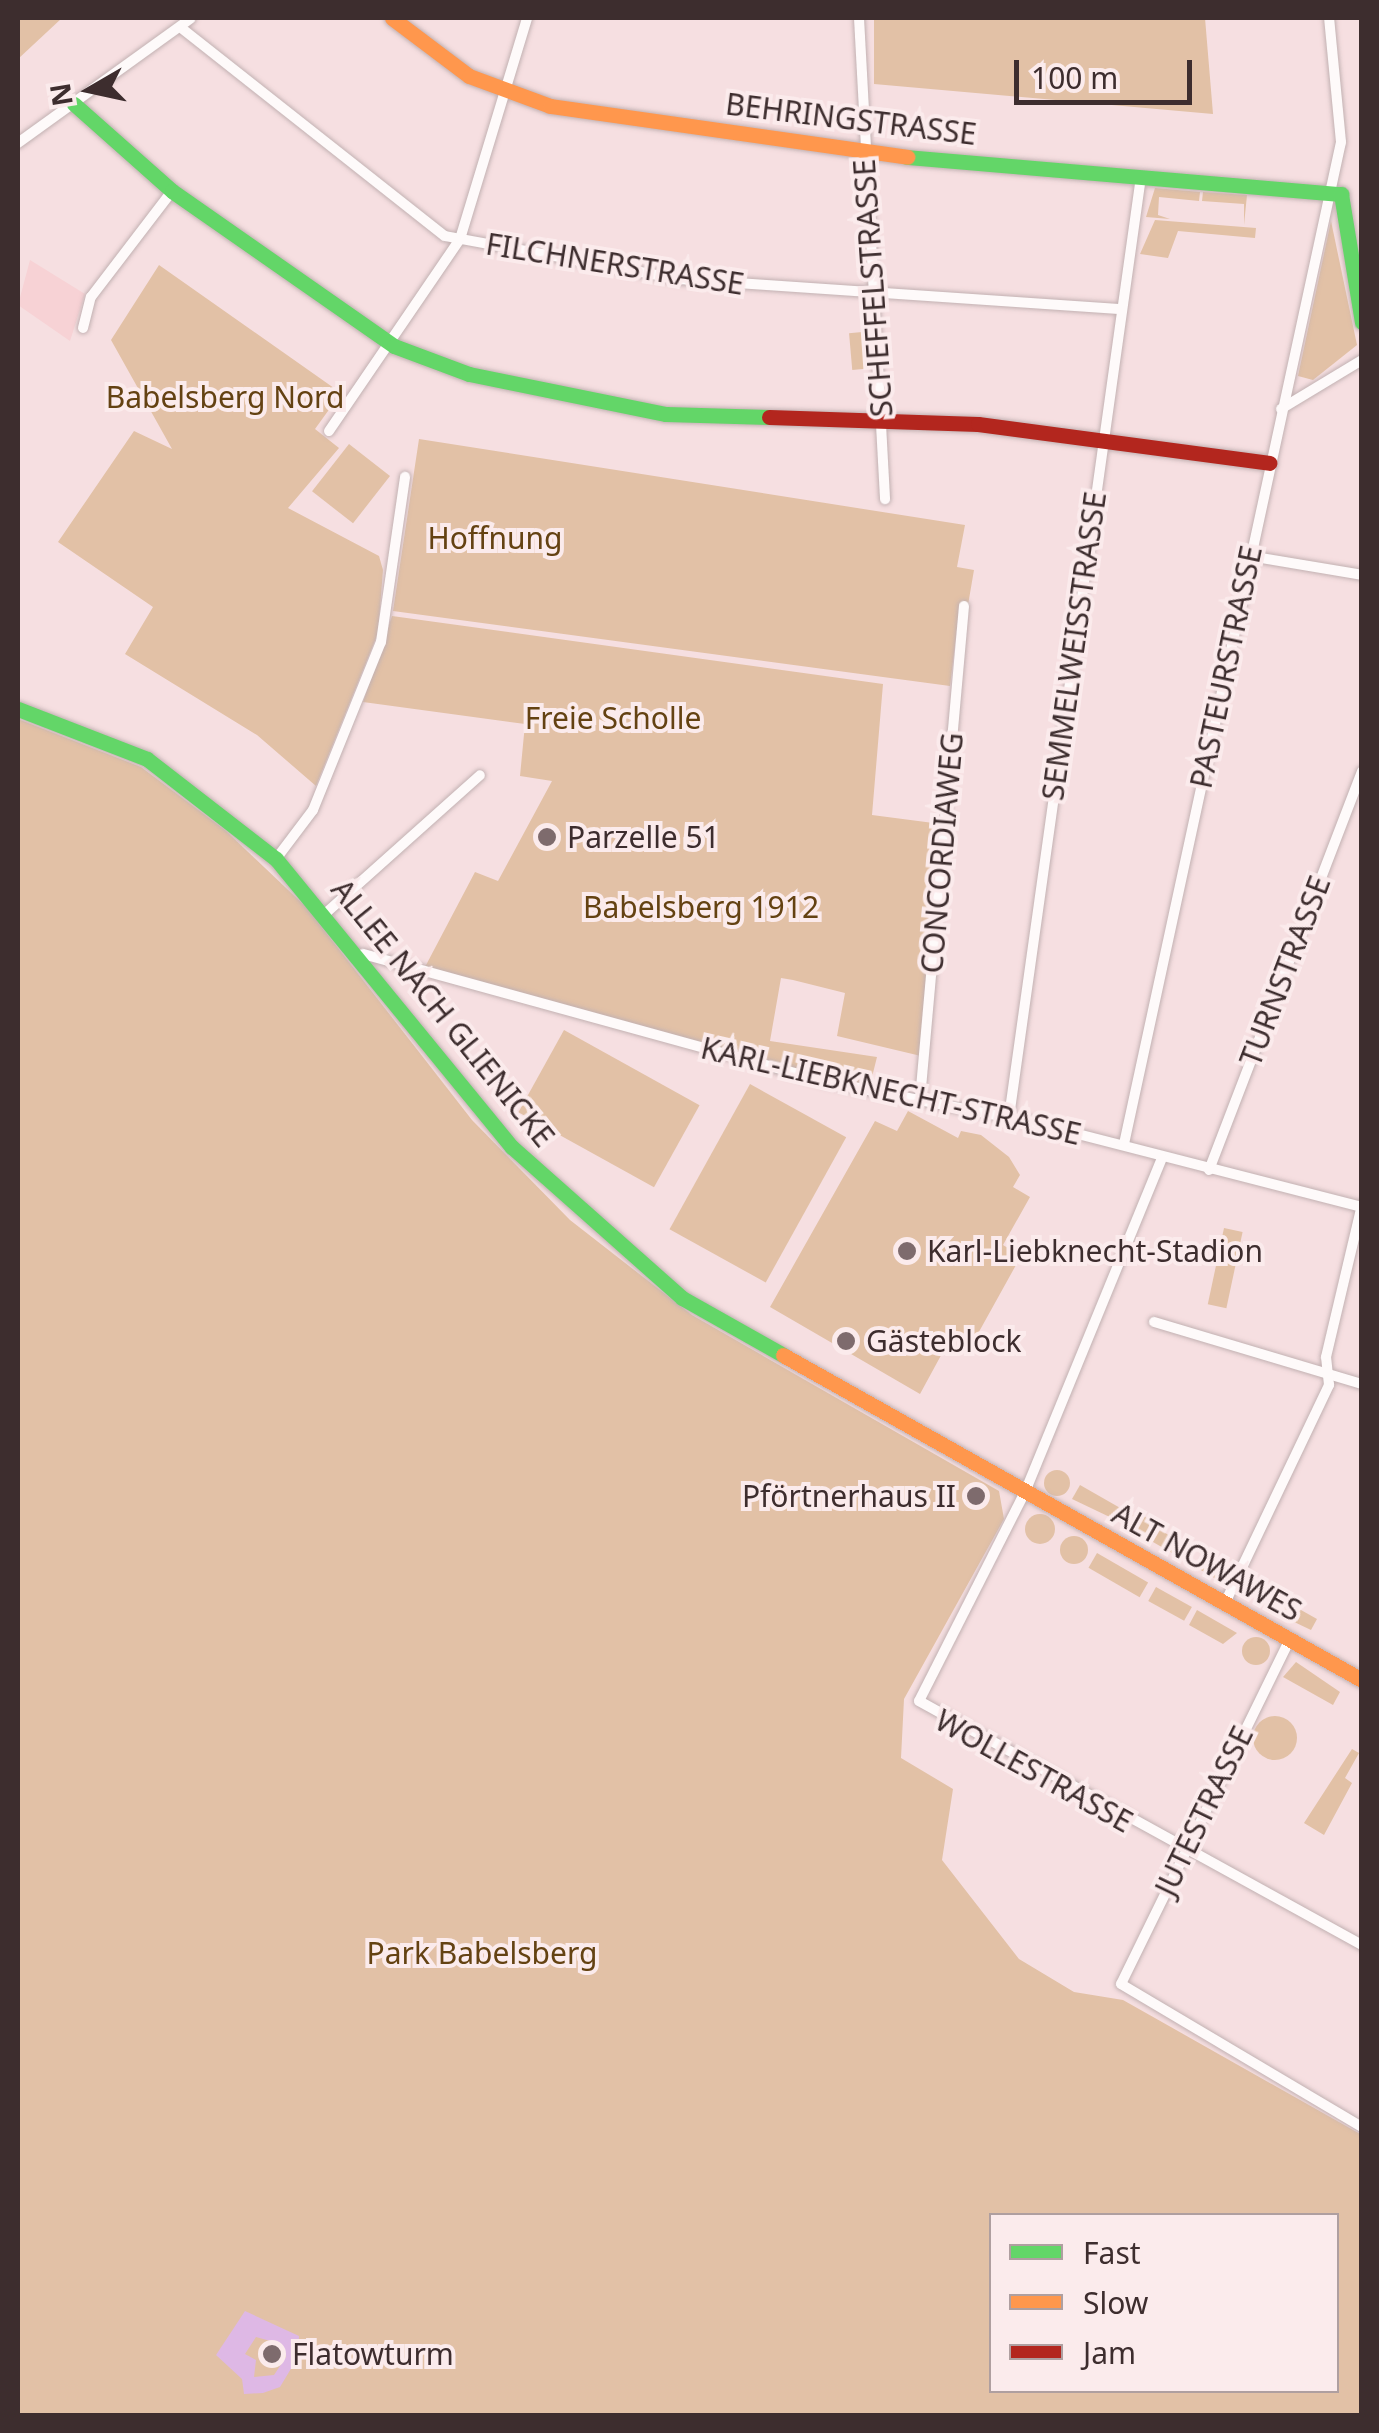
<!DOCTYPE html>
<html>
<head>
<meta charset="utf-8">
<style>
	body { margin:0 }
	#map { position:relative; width:1379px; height:2433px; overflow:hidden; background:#f6dfe1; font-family:"Noto Sans",sans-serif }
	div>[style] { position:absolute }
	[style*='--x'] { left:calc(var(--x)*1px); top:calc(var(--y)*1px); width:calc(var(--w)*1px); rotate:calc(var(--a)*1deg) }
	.built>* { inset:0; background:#f7d2d5 }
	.green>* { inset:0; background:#e2c1a6; transform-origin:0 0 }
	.round { border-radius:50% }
	.water>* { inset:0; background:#deb8e5 }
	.roads { filter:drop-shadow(0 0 2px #c2b1b2) drop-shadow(0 0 2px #c2b1b2) }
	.street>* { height:10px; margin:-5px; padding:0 5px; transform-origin:5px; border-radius:5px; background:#fefafa }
	.fast>* { height:15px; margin:-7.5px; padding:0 7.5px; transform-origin:7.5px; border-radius:7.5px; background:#63d668 }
	.slow>* { height:15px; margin:-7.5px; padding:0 7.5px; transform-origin:7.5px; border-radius:7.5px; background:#ff974d }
	.jam>* { height:15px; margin:-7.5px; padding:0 7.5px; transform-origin:7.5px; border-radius:7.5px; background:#b3261e }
	.dots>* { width:28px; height:28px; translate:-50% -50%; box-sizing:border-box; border:5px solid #fbebec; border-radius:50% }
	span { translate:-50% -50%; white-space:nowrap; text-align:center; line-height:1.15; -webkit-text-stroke:8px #fbebec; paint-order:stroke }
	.street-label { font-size:30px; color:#3d2d2e }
	.park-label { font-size:30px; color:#644212 }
	.poi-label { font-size:30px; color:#3d2d2e }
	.left { translate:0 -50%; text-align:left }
	.right { translate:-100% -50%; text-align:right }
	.frame { position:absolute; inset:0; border:20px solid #3d2d2e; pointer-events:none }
	.legend { position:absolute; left:989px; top:2213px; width:350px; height:180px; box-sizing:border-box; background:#fbebec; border:2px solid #af9fa0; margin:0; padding:12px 18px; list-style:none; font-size:30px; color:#3d2d2e }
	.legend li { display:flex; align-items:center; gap:20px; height:50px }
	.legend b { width:50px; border:2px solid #af9fa0 }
	.north { position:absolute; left:40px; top:40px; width:100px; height:100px; -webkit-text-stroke:8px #fbebec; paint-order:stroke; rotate:261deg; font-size:28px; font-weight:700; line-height:40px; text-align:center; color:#3d2d2e }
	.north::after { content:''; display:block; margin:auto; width:35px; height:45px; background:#3d2d2e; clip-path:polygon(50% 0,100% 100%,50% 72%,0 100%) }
	.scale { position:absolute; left:1014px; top:60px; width:178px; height:45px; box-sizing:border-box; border:5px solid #3d2d2e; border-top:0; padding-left:12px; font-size:30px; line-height:35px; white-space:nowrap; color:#3d2d2e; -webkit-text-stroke:8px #fbebec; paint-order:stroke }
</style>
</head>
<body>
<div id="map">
	<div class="built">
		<div style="clip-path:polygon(30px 260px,85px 294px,70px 341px,18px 305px)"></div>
	</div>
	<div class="green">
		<div style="clip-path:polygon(18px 18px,62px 18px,18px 59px)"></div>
		<div style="clip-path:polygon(874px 18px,1205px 18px,1213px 114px,874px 84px)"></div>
		<div style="clip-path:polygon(1155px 188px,1200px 192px,1199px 201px,1159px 197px,1158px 215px,1170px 219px,1146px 217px)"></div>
		<div style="clip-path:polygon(1203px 192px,1247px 195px,1244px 225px,1244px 204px,1202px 201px)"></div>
		<div style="clip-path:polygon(1155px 220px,1256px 228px,1255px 238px,1178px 231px,1168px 258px,1140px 254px)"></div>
		<div style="clip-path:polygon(1331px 221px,1357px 345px,1313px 380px,1298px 376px)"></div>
		<div style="clip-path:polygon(159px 265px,341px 393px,315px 429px,339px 448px,288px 508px,379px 556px,383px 570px,378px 633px,316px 786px,257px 735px,125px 654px,153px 607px,58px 542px,134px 431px,172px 449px,111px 340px)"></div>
		<div style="left:862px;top:332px;width:37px;height:13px;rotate:85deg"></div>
		<div style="clip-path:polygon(419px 439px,965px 525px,957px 567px,974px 570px,968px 605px,960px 604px,950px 686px,393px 611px)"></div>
		<div style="left:349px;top:444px;width:52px;height:60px;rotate:38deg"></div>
		<div style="clip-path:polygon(392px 616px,883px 684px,872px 815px,941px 824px,921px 1056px,837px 1036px,845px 993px,793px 980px,781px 978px,770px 1041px,877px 1057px,869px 1089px,425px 967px,475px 872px,498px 881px,552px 781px,520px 776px,525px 724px,363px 702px)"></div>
		<div style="clip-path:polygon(evenodd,18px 719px,141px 767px,225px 830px,306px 907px,472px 1120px,570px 1220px,692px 1315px,999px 1491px,1004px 1519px,904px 1699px,901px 1758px,953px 1789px,942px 1860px,1019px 1959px,1074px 1992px,1123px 2000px,1362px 2135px,1361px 2415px,18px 2416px,18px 719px,992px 2216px,1336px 2216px,1336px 2390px,992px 2390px,992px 2216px)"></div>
		<div style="left:564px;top:1030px;width:155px;height:94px;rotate:29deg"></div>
		<div style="left:750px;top:1084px;width:110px;height:166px;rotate:29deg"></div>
		<div style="clip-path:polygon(908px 1111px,958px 1138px,961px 1131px,981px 1135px,1009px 1157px,1020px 1175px,1013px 1187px,1030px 1197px,1003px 1245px,1021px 1256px,970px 1348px,951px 1337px,920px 1394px,770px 1307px,875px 1121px,897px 1131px)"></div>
		<div style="left:1224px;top:1228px;width:19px;height:78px;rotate:12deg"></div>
		<div class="round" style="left:1044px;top:1470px;width:26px;height:26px"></div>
		<div style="clip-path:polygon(1080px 1485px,1122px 1509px,1116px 1520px,1072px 1499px)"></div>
		<div class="round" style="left:1127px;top:1514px;width:22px;height:22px"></div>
		<div class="round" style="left:1025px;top:1514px;width:30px;height:30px"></div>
		<div style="left:1160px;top:1530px;width:39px;height:14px;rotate:30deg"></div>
		<div class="round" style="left:1060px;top:1536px;width:28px;height:28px"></div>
		<div style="left:1097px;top:1553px;width:59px;height:17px;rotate:30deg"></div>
		<div style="clip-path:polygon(1210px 1559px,1235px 1573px,1228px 1586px,1194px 1566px)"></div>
		<div style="left:1156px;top:1587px;width:41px;height:16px;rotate:29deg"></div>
		<div style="clip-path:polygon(1276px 1596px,1317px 1619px,1311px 1630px,1269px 1610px)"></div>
		<div style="clip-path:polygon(1197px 1610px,1237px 1633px,1223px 1644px,1189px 1625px)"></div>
		<div class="round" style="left:1242px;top:1637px;width:28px;height:28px"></div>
		<div style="clip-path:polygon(1296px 1662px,1340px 1692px,1333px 1705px,1283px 1677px)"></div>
		<div class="round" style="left:1253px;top:1716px;width:44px;height:44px"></div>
		<div style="clip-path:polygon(1352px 1749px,1359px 1753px,1345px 1778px,1352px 1783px,1324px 1835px,1304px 1823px)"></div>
	</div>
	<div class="water">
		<div style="clip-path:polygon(evenodd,245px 2311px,299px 2336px,298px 2357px,280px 2387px,263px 2393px,244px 2394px,242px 2379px,216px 2355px,245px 2311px,256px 2337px,281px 2344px,286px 2357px,274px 2375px,254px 2377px,256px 2360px,245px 2354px,256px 2337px)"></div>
	</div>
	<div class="roads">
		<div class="street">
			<div style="--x:859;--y:18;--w:482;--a:86.9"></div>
			<div style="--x:180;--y:27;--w:337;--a:38.3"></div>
			<div style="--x:445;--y:236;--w:239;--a:10.4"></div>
			<div style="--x:680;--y:279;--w:442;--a:3.9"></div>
			<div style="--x:18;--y:143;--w:213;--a:-35.8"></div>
			<div style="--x:83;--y:328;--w:32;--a:-76"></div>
			<div style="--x:91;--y:297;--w:133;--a:-52.6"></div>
			<div style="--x:1281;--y:409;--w:95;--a:-31.2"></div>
			<div style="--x:329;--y:431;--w:232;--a:-55.7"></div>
			<div style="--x:460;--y:239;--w:231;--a:-73.1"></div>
			<div style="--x:1249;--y:556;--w:115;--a:9.5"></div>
			<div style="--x:276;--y:859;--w:61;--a:-52.9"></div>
			<div style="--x:313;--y:810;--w:181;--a:-68"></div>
			<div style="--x:381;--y:642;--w:167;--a:-81.7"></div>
			<div style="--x:327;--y:912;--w:205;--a:-41.8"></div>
			<div style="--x:363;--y:954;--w:477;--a:15.4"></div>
			<div style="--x:823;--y:1081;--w:216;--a:11.2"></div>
			<div style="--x:1035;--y:1123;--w:338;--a:14.4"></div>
			<div style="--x:920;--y:1099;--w:495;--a:-84.9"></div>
			<div style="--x:1009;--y:1117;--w:950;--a:-82.01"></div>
			<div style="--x:1124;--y:1144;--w:1025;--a:-77.78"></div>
			<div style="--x:1341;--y:142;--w:125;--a:-95.5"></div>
			<div style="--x:1162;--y:1158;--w:361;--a:112.3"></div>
			<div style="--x:1025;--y:1492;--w:234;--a:116.9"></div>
			<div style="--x:919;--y:1701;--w:506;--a:28.85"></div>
			<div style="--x:1209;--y:1170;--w:427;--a:-69"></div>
			<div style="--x:1154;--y:1322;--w:217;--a:16.6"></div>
			<div style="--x:1225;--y:1603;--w:242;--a:-64.5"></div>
			<div style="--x:1329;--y:1385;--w:28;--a:-96"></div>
			<div style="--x:1326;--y:1357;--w:156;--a:-76.7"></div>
			<div style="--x:1290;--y:1639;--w:384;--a:116.1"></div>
			<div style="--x:1121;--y:1984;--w:280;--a:30.7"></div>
		</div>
		<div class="fast">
			<div style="--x:74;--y:104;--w:131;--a:41.6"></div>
			<div style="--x:172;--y:191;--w:271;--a:34.9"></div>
			<div style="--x:394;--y:346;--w:80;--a:20.5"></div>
			<div style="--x:469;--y:374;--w:201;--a:11.5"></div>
			<div style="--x:666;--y:414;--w:103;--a:1.7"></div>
			<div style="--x:907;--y:157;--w:436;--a:4.9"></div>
			<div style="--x:1341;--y:194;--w:130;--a:80.7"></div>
			<div style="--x:18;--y:709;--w:138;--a:21.2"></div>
			<div style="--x:147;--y:759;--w:163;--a:37.8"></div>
			<div style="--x:276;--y:859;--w:372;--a:50.7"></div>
			<div style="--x:512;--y:1147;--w:227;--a:41.6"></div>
			<div style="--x:682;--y:1298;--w:116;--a:29.4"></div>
		</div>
		<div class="slow">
			<div style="--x:392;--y:18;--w:96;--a:37"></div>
			<div style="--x:469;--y:76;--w:86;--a:20.3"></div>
			<div style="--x:550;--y:106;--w:361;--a:8.1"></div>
			<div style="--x:783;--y:1355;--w:664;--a:29.31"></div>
		</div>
		<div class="jam">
			<div style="--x:769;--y:417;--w:209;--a:1.9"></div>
			<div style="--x:978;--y:424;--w:294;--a:7.6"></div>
		</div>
	</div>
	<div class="dots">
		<div style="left:547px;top:837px;background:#7e6b6d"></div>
		<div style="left:907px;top:1251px;background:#7e6b6d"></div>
		<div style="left:846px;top:1341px;background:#7e6b6d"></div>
		<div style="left:976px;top:1496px;background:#7e6b6d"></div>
		<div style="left:272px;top:2354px;background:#7e6b6d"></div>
	</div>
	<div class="street-label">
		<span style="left:851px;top:119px;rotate:7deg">BEHRINGSTRASSE</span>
		<span style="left:615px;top:264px;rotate:9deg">FILCHNERSTRASSE</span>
		<span style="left:873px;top:288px;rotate:-94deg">SCHEFFELSTRASSE</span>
		<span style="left:1074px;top:646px;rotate:-82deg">SEMMELWEISSTRASSE</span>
		<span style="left:1226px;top:667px;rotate:-78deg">PASTEURSTRASSE</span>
		<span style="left:942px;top:853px;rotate:-85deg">CONCORDIAWEG</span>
		<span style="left:1285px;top:971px;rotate:-69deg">TURNSTRASSE</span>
		<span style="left:443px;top:1013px;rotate:51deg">ALLEE NACH GLIENICKE</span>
		<span style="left:891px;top:1091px;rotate:13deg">KARL-LIEBKNECHT-STRASSE</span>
		<span style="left:1207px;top:1562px;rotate:29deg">ALT NOWAWES</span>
		<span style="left:1034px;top:1771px;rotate:29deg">WOLLESTRASSE</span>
		<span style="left:1204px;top:1811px;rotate:-64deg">JUTESTRASSE</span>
	</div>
	<div class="park-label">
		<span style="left:225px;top:397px">Babelsberg Nord</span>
		<span style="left:495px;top:538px">Hoffnung</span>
		<span style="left:613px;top:718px">Freie Scholle</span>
		<span style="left:701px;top:907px">Babelsberg 1912</span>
		<span style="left:482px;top:1953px">Park Babelsberg</span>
	</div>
	<div class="poi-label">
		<span class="left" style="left:567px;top:837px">Parzelle 51</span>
		<span class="left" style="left:927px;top:1251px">Karl-Liebknecht-Stadion</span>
		<span class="left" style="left:866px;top:1341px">Gästeblock</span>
		<span class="right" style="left:956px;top:1496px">Pförtnerhaus II</span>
		<span class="left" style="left:292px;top:2354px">Flatowturm</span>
	</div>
	<div class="frame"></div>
	<ul class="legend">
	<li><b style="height:12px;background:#63d668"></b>Fast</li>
	<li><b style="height:12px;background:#ff974d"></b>Slow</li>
	<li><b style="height:12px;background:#b3261e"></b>Jam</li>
	</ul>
	<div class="north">N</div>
	<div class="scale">100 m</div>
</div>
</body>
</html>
